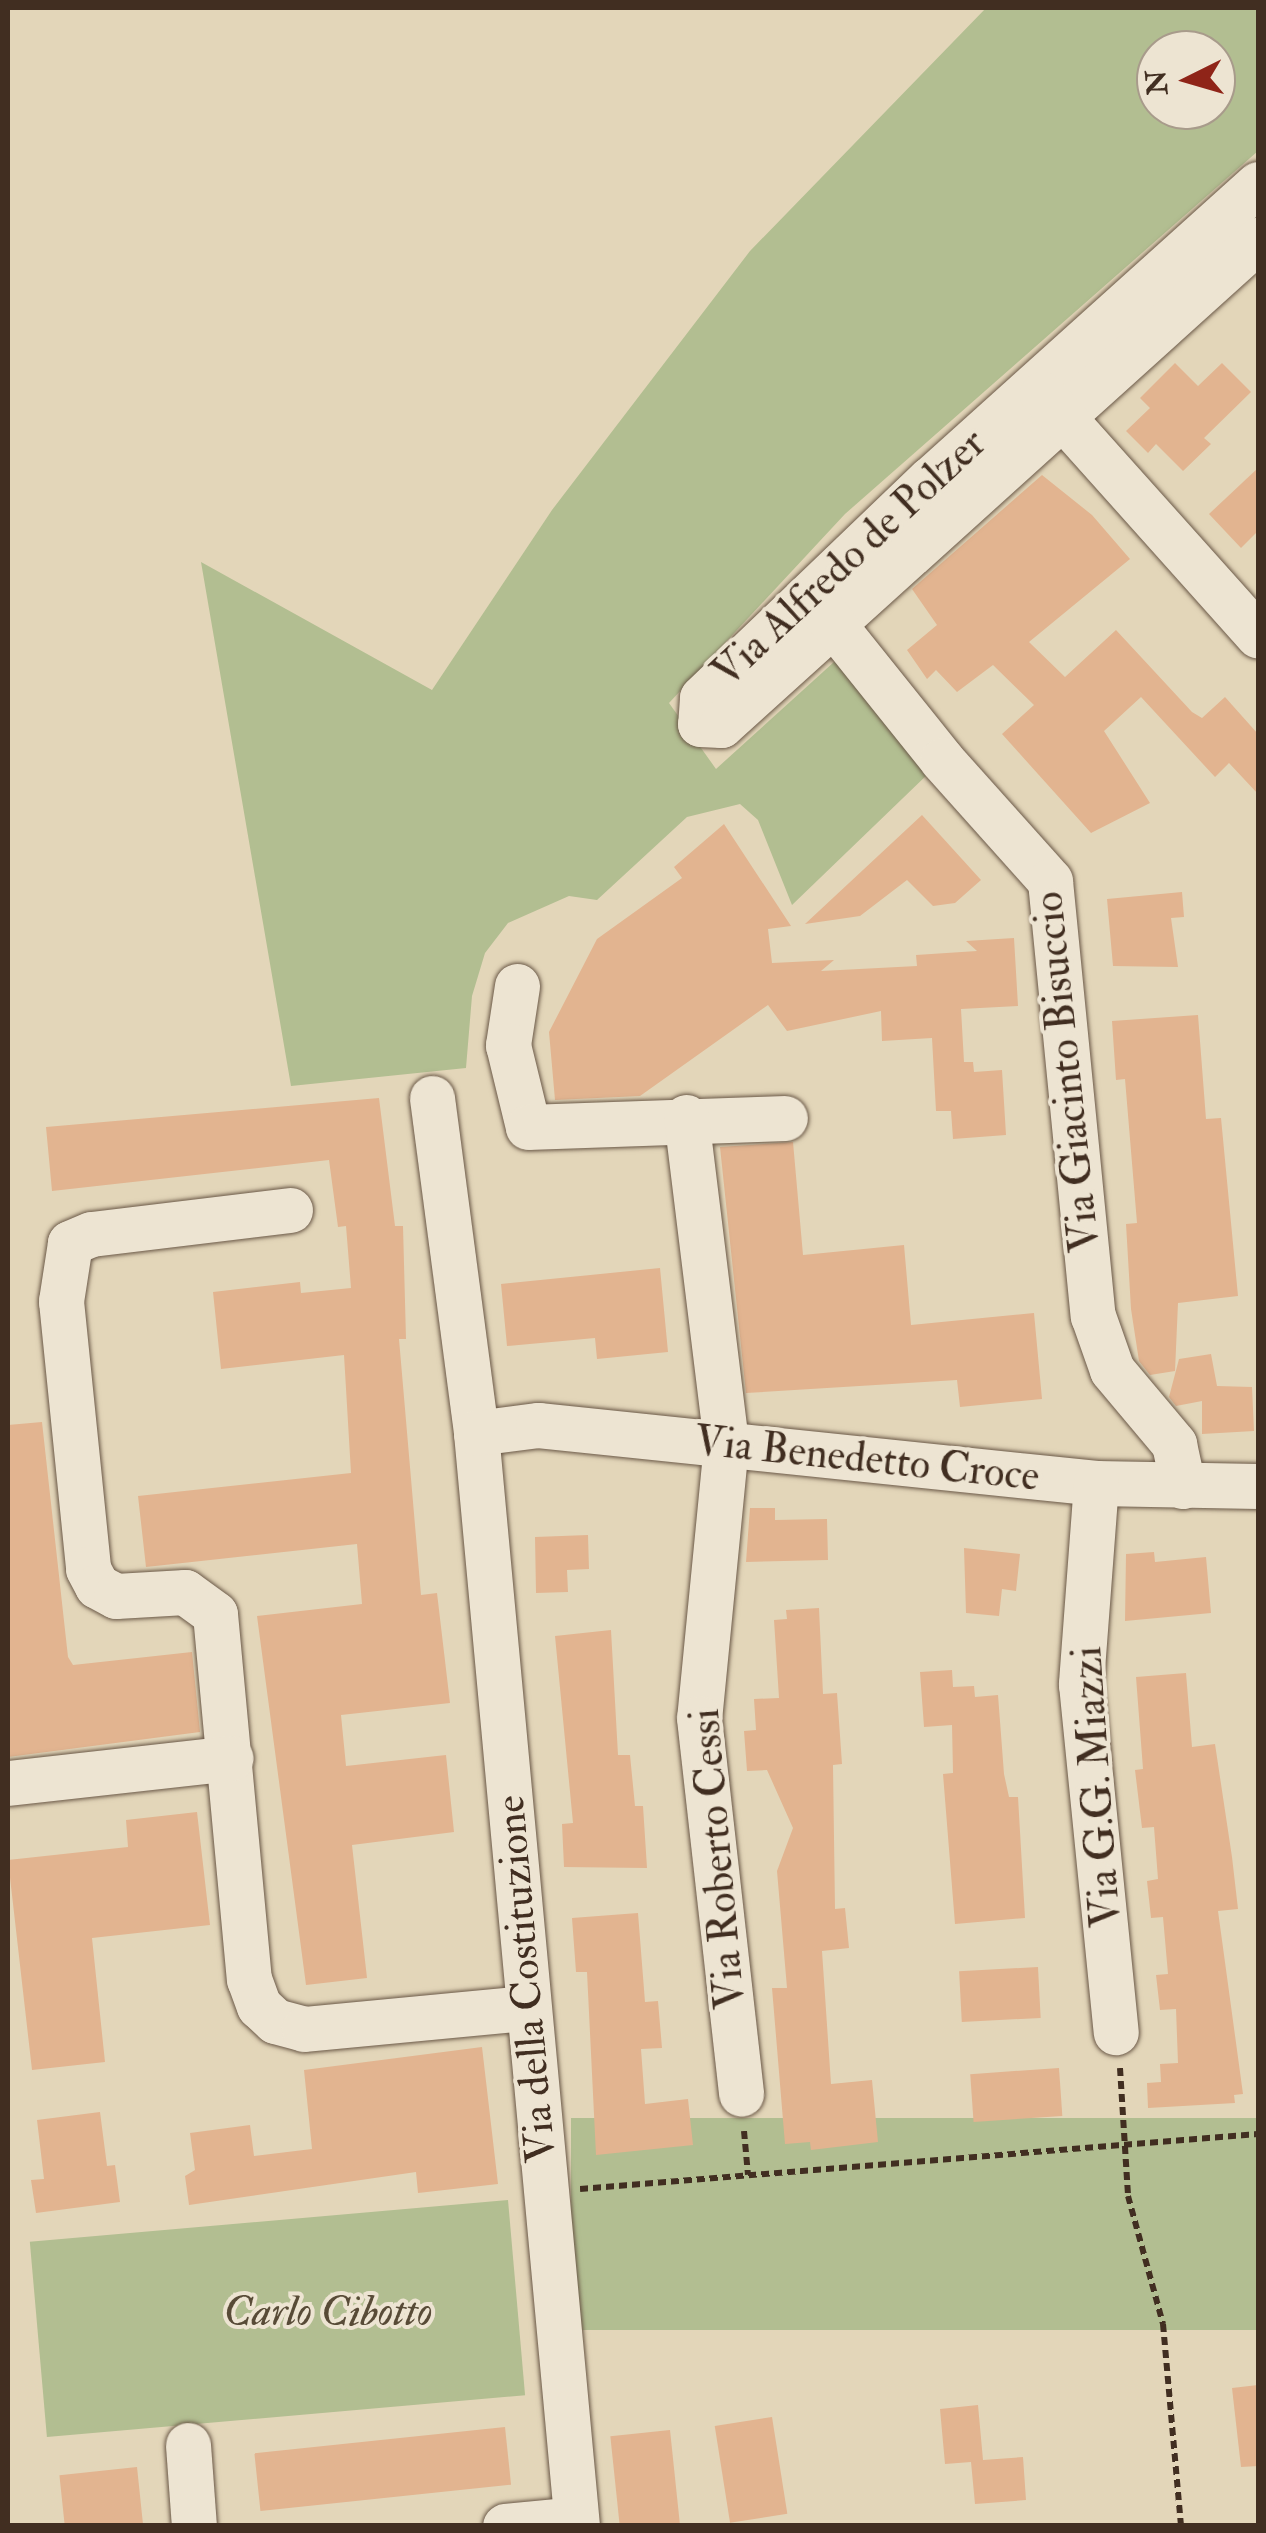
<!DOCTYPE html>
<html>
<head>
<meta charset="utf-8">
<style>
	body { margin:0 }
	#map { position:relative; width:1266px; height:2533px; overflow:hidden; background:#e3d6b9; font-family:"IM FELL Double Pica",serif }
	div>[style] { position:absolute }
	[style*='--x'] { left:calc(var(--x)*1px); top:calc(var(--y)*1px); width:calc(var(--w)*1px); rotate:calc(var(--a)*1deg) }
	.green>* { inset:0; background:#b2be91; transform-origin:0 0 }
	.building>* { inset:0; background:#e2b490; transform-origin:0 0 }
	.path>* { height:6px; margin-top:-3px; transform-origin:0; background:repeating-linear-gradient(90deg,#412e21 0 8px,transparent 0 13px) }
	.roads { filter:drop-shadow(0 0 2px #6a5847) drop-shadow(0 0 2px #6a5847) }
	.minor>* { height:45px; margin:-22.5px; padding:0 22.5px; transform-origin:22.5px; border-radius:22.5px; background:#ede4d2 }
	span { translate:-50% -50%; white-space:nowrap; text-align:center; line-height:1.15; -webkit-text-stroke:8px #ede4d2; paint-order:stroke }
	.street-label { font-size:42px; color:#412e21 }
	.park-label { font-size:42px; color:#584b37; font-style:italic }
	.frame { position:absolute; inset:0; border:10px solid #412e21; pointer-events:none }
	.north { position:absolute; left:1136px; top:30px; width:100px; height:100px; box-sizing:border-box; background:#ede4d2; border:2px solid #a89b8b; border-radius:50%; rotate:265deg; font-size:28px; font-weight:700; line-height:40px; text-align:center; color:#412e21 }
	.north::after { content:''; display:block; margin:auto; width:35px; height:45px; background:#8f2418; clip-path:polygon(50% 0,100% 100%,50% 72%,0 100%) }
</style>
</head>
<body>
<div id="map">
	<div class="green">
		<div style="clip-path:polygon(evenodd,986px 8px,1258px 8px,1258px 151px,845px 514px,669px 703px,716px 769px,845px 652px,930px 772px,792px 905px,758px 820px,740px 804px,687px 817px,597px 900px,569px 896px,508px 923px,485px 953px,472px 996px,466px 1068px,291px 1086px,201px 562px,432px 690px,552px 510px,750px 251px,986px 8px,1156px 50px,1216px 50px,1216px 110px,1156px 110px,1156px 50px)"></div>
		<div style="left:1258px;top:2118px;width:212px;height:687px;rotate:90deg"></div>
		<div style="left:508px;top:2200px;width:196px;height:480px;rotate:85deg"></div>
	</div>
	<div class="building">
		<div style="clip-path:polygon(1175px 363px,1198px 386px,1222px 363px,1251px 392px,1204px 438px,1211px 444px,1183px 471px,1156px 444px,1148px 453px,1126px 431px,1150px 408px,1140px 398px)"></div>
		<div style="clip-path:polygon(1258px 468px,1258px 531px,1241px 548px,1209px 514px)"></div>
		<div style="clip-path:polygon(1042px 475px,1092px 515px,1130px 559px,1029px 642px,1065px 677px,1116px 630px,1192px 712px,1202px 718px,1225px 697px,1258px 734px,1258px 794px,1229px 763px,1215px 777px,1141px 697px,1104px 731px,1150px 803px,1091px 833px,1002px 734px,1034px 705px,993px 665px,957px 692px,936px 670px,927px 679px,907px 650px,937px 625px,912px 589px)"></div>
		<div style="clip-path:polygon(922px 815px,981px 880px,955px 903px,933px 906px,907px 880px,860px 916px,805px 924px)"></div>
		<div style="clip-path:polygon(724px 824px,791px 926px,768px 929px,772px 963px,834px 960px,821px 971px,917px 966px,916px 955px,977px 951px,966px 941px,1014px 938px,1018px 1006px,961px 1009px,964px 1062px,973px 1062px,974px 1072px,1002px 1070px,1006px 1135px,953px 1139px,951px 1111px,936px 1111px,932px 1038px,882px 1041px,881px 1011px,787px 1031px,768px 1005px,640px 1096px,555px 1100px,549px 1032px,597px 939px,682px 878px,674px 867px)"></div>
		<div style="clip-path:polygon(1182px 892px,1184px 917px,1171px 918px,1178px 967px,1113px 966px,1107px 899px)"></div>
		<div style="clip-path:polygon(1198px 1015px,1206px 1119px,1221px 1118px,1238px 1296px,1178px 1303px,1175px 1371px,1150px 1375px,1139px 1361px,1131px 1309px,1126px 1224px,1137px 1223px,1125px 1079px,1116px 1080px,1112px 1021px)"></div>
		<div style="clip-path:polygon(379px 1098px,395px 1226px,403px 1226px,406px 1339px,399px 1339px,421px 1595px,437px 1593px,450px 1703px,341px 1715px,346px 1766px,446px 1755px,454px 1832px,352px 1845px,367px 1978px,306px 1985px,257px 1616px,362px 1604px,357px 1544px,146px 1567px,138px 1496px,351px 1473px,344px 1355px,221px 1369px,213px 1292px,300px 1282px,301px 1293px,351px 1288px,346px 1226px,338px 1227px,329px 1160px,52px 1191px,46px 1127px)"></div>
		<div style="clip-path:polygon(793px 1142px,803px 1255px,904px 1245px,911px 1325px,1034px 1313px,1042px 1399px,960px 1407px,957px 1380px,746px 1393px,720px 1147px)"></div>
		<div style="clip-path:polygon(660px 1268px,668px 1352px,597px 1359px,595px 1338px,507px 1346px,501px 1284px)"></div>
		<div style="clip-path:polygon(1211px 1354px,1217px 1386px,1252px 1387px,1254px 1431px,1202px 1434px,1202px 1401px,1176px 1406px,1169px 1397px,1179px 1359px)"></div>
		<div style="clip-path:polygon(42px 1422px,68px 1657px,73px 1665px,192px 1652px,200px 1732px,8px 1757px,8px 1425px)"></div>
		<div style="clip-path:polygon(750px 1508px,775px 1508px,775px 1520px,827px 1519px,828px 1560px,746px 1562px)"></div>
		<div style="clip-path:polygon(588px 1535px,589px 1569px,567px 1570px,568px 1592px,536px 1593px,535px 1537px)"></div>
		<div style="clip-path:polygon(964px 1548px,1020px 1554px,1016px 1591px,1002px 1589px,999px 1616px,966px 1613px)"></div>
		<div style="clip-path:polygon(1154px 1552px,1155px 1562px,1206px 1557px,1211px 1613px,1125px 1621px,1126px 1554px)"></div>
		<div style="clip-path:polygon(819px 1608px,823px 1694px,837px 1693px,842px 1764px,833px 1765px,835px 1909px,845px 1908px,849px 1948px,822px 1951px,831px 2084px,872px 2080px,878px 2142px,811px 2150px,810px 2142px,785px 2144px,772px 1988px,787px 1988px,777px 1871px,793px 1828px,767px 1770px,747px 1771px,744px 1731px,756px 1730px,754px 1699px,779px 1698px,774px 1620px,787px 1619px,786px 1610px)"></div>
		<div style="clip-path:polygon(611px 1630px,618px 1755px,630px 1755px,635px 1806px,643px 1806px,647px 1868px,564px 1867px,562px 1824px,573px 1823px,555px 1636px)"></div>
		<div style="clip-path:polygon(952px 1670px,953px 1687px,974px 1686px,975px 1697px,998px 1695px,1004px 1774px,1009px 1797px,1018px 1797px,1025px 1918px,955px 1924px,943px 1774px,953px 1773px,952px 1725px,924px 1727px,920px 1672px)"></div>
		<div style="clip-path:polygon(1186px 1673px,1192px 1747px,1215px 1744px,1232px 1857px,1238px 1909px,1218px 1911px,1243px 2094px,1234px 2095px,1235px 2103px,1148px 2108px,1147px 2083px,1161px 2082px,1160px 2064px,1178px 2063px,1176px 2009px,1160px 2010px,1156px 1975px,1168px 1974px,1163px 1917px,1151px 1918px,1147px 1881px,1158px 1879px,1154px 1827px,1142px 1828px,1135px 1770px,1143px 1769px,1136px 1677px)"></div>
		<div style="clip-path:polygon(197px 1812px,210px 1925px,92px 1938px,105px 2062px,32px 2070px,8px 1860px,128px 1847px,126px 1820px)"></div>
		<div style="clip-path:polygon(638px 1913px,645px 2002px,658px 2001px,662px 2048px,641px 2049px,645px 2104px,688px 2099px,693px 2145px,596px 2155px,587px 1972px,576px 1972px,572px 1918px)"></div>
		<div style="left:1038px;top:1967px;width:51px;height:79px;rotate:87deg"></div>
		<div style="clip-path:polygon(482px 2047px,498px 2184px,418px 2193px,416px 2172px,189px 2205px,185px 2176px,195px 2170px,190px 2133px,250px 2125px,254px 2156px,312px 2149px,304px 2070px)"></div>
		<div style="left:1059px;top:2068px;width:48px;height:89px;rotate:86deg"></div>
		<div style="clip-path:polygon(100px 2112px,107px 2166px,115px 2165px,120px 2202px,36px 2213px,31px 2180px,44px 2179px,37px 2120px)"></div>
		<div style="clip-path:polygon(1258px 2385px,1258px 2466px,1241px 2467px,1232px 2388px)"></div>
		<div style="clip-path:polygon(978px 2405px,983px 2460px,1023px 2457px,1026px 2500px,975px 2504px,971px 2462px,945px 2464px,940px 2409px)"></div>
		<div style="left:772px;top:2417px;width:98px;height:58px;rotate:81deg"></div>
		<div style="left:505px;top:2427px;width:58px;height:252px;rotate:84deg"></div>
		<div style="left:670px;top:2430px;width:97px;height:60px;rotate:84deg"></div>
		<div style="left:137px;top:2467px;width:59px;height:78px;rotate:84deg"></div>
	</div>
	<div class="path">
		<div style="--x:1120;--y:2068;--w:128;--a:86.4"></div>
		<div style="--x:1128;--y:2196;--w:133;--a:74.7"></div>
		<div style="--x:1163;--y:2324;--w:203;--a:84.9"></div>
		<div style="--x:744;--y:2131;--w:44;--a:84.8"></div>
		<div style="--x:580;--y:2189;--w:680;--a:-4.64"></div>
	</div>
	<div class="roads">
		<div class="minor">
			<div style="--x:1258;--y:184;--w:441;--a:138"></div>
			<div style="--x:930;--y:479;--w:316;--a:136.2"></div>
			<div style="--x:702;--y:698;--w:26;--a:94"></div>
			<div style="--x:700;--y:724;--w:21;--a:3"></div>
			<div style="--x:721;--y:725;--w:724;--a:-42.09"></div>
			<div style="--x:1042;--y:394;--w:324;--a:48.2"></div>
			<div style="--x:814;--y:600;--w:205;--a:51.3"></div>
			<div style="--x:942;--y:760;--w:162;--a:48.2"></div>
			<div style="--x:1050;--y:881;--w:437;--a:84.4"></div>
			<div style="--x:1093;--y:1316;--w:57;--a:70.6"></div>
			<div style="--x:1112;--y:1370;--w:97;--a:50"></div>
			<div style="--x:1174;--y:1444;--w:43;--a:77.9"></div>
			<div style="--x:517;--y:986;--w:60;--a:98.7"></div>
			<div style="--x:508;--y:1045;--w:84;--a:76.3"></div>
			<div style="--x:528;--y:1127;--w:257;--a:-2"></div>
			<div style="--x:432;--y:1098;--w:338;--a:82.5"></div>
			<div style="--x:476;--y:1433;--w:1098;--a:84.72"></div>
			<div style="--x:686;--y:1117;--w:329;--a:83"></div>
			<div style="--x:726;--y:1444;--w:275;--a:95.6"></div>
			<div style="--x:699;--y:1718;--w:378;--a:83.6"></div>
			<div style="--x:290;--y:1210;--w:200;--a:173.1"></div>
			<div style="--x:91;--y:1234;--w:23;--a:157"></div>
			<div style="--x:70;--y:1243;--w:59;--a:98.8"></div>
			<div style="--x:61;--y:1301;--w:269;--a:84.2"></div>
			<div style="--x:88;--y:1569;--w:19;--a:62"></div>
			<div style="--x:97;--y:1586;--w:21;--a:28"></div>
			<div style="--x:116;--y:1596;--w:69;--a:-3.3"></div>
			<div style="--x:185;--y:1592;--w:37;--a:36"></div>
			<div style="--x:215;--y:1614;--w:367;--a:84.7"></div>
			<div style="--x:249;--y:1979;--w:29;--a:70"></div>
			<div style="--x:259;--y:2006;--w:22;--a:43"></div>
			<div style="--x:275;--y:2021;--w:30;--a:15"></div>
			<div style="--x:304;--y:2029;--w:225;--a:-5.4"></div>
			<div style="--x:476;--y:1433;--w:63;--a:-7.4"></div>
			<div style="--x:538;--y:1425;--w:561;--a:5.93"></div>
			<div style="--x:1096;--y:1483;--w:162;--a:1.1"></div>
			<div style="--x:1096;--y:1483;--w:202;--a:94.3"></div>
			<div style="--x:1081;--y:1684;--w:350;--a:84.3"></div>
			<div style="--x:8;--y:1783;--w:224;--a:-6.4"></div>
			<div style="--x:188;--y:2445;--w:81;--a:85.8"></div>
			<div style="--x:505;--y:2526;--w:71;--a:-5.6"></div>
		</div>
	</div>
	<div class="street-label">
		<span style="left:849px;top:558px;rotate:-43deg">Via Alfredo de Polzer</span>
		<span style="left:1067px;top:1072px;rotate:-96deg">Via Giacinto Bisuccio</span>
		<span style="left:867px;top:1459px;rotate:6deg">Via Benedetto Croce</span>
		<span style="left:1097px;top:1787px;rotate:-94deg">Via G.G. Miazzi</span>
		<span style="left:718px;top:1859px;rotate:-95deg">Via Roberto Cessi</span>
		<span style="left:526px;top:1979px;rotate:-95deg">Via della Costituzione</span>
	</div>
	<div class="park-label">
		<span style="left:328px;top:2312px">Carlo Cibotto</span>
	</div>
	<div class="frame"></div>
	<div class="north">N</div>
</div>
</body>
</html>
